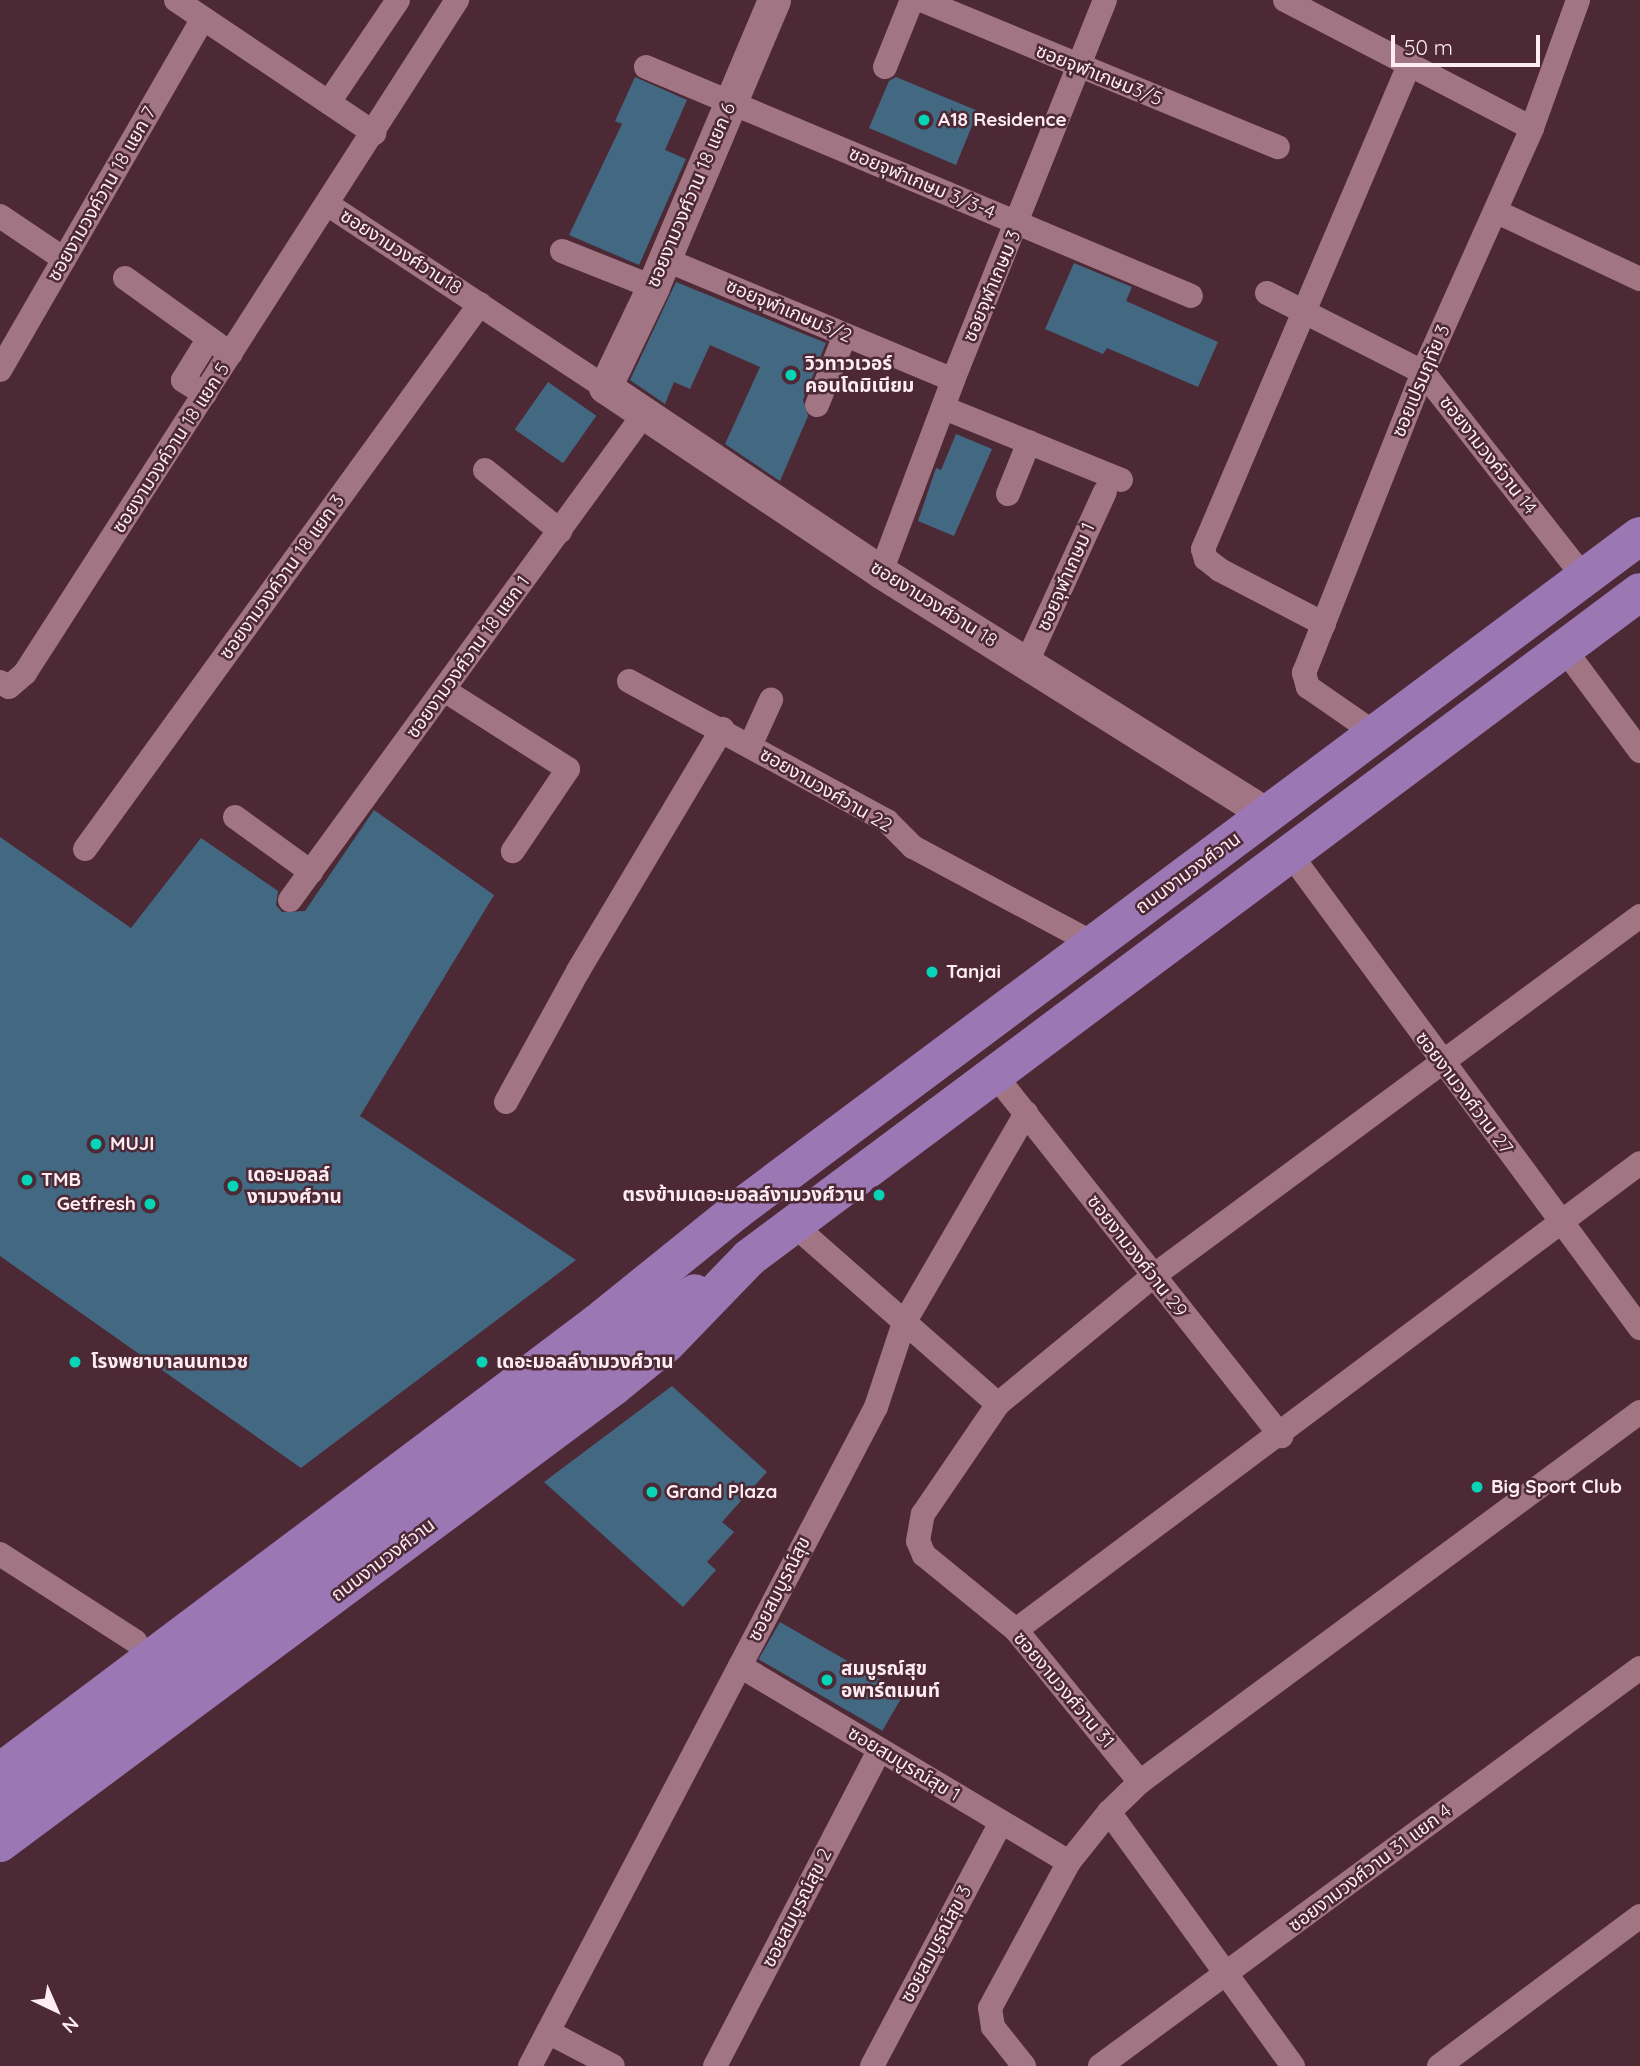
<!DOCTYPE html>
<html>
<head>
<meta charset="utf-8">
<style>
	body { margin:0 }
	#map { position:relative; width:1640px; height:2066px; overflow:hidden; background:#4d2835; font-family:Quicksand,"Noto Sans Thai",sans-serif }
	div>[style] { position:absolute }
	[style*='--x'] { left:calc(var(--x)*1px); top:calc(var(--y)*1px); width:calc(var(--w)*1px); rotate:calc(var(--a)*1deg) }
	.building>* { inset:0; background:#426981; transform-origin:0 0 }
	.street>* { height:24px; margin:-12px; padding:0 12px; transform-origin:12px; border-radius:12px; background:#a27584 }
	.secondary>* { height:33px; margin:-16.5px; padding:0 16.5px; transform-origin:16.5px; border-radius:16.5px; background:#a27584 }
	.primary>* { height:38px; margin:-19px; padding:0 19px; transform-origin:19px; border-radius:19px; background:#9b77b3 }
	.dots>* { width:19px; height:19px; translate:-50% -50%; box-sizing:border-box; border:4px solid #4d2835; border-radius:50% }
	span { translate:-50% -50%; white-space:nowrap; text-align:center; line-height:1.15; -webkit-text-stroke:5px #4d2835; paint-order:stroke }
	.street-label { font-size:19px; color:#fdedf2 }
	.poi-label { font-size:19px; color:#fdedf2; font-weight:700 }
	.left { translate:0 -50%; text-align:left }
	.right { translate:-100% -50%; text-align:right }
	.north { position:absolute; left:21px; top:1975px; width:70px; height:70px; -webkit-text-stroke:5px #4d2835; paint-order:stroke; rotate:136deg; font-size:19px; font-weight:700; line-height:28px; text-align:center; color:#fdedf2 }
	.north::after { content:''; display:block; margin:auto; width:24px; height:32px; background:#fdedf2; clip-path:polygon(50% 0,100% 100%,50% 72%,0 100%) }
	.scale { position:absolute; left:1391px; top:35px; width:149px; height:32px; box-sizing:border-box; border:4px solid #fdedf2; border-top:0; padding-left:9px; font-size:21px; line-height:24px; white-space:nowrap; color:#fdedf2; -webkit-text-stroke:5px #4d2835; paint-order:stroke }
</style>
</head>
<body>
<div id="map">
	<div class="building">
		<div style="clip-path:polygon(635px 77px,687px 100px,665px 150px,686px 159px,639px 265px,569px 235px,622px 124px,615px 121px)"></div>
		<div style="clip-path:polygon(896px 77px,978px 111px,956px 165px,869px 128px,889px 81px)"></div>
		<div style="clip-path:polygon(1074px 263px,1132px 287px,1126px 301px,1218px 342px,1198px 387px,1107px 348px,1103px 354px,1045px 329px)"></div>
		<div style="clip-path:polygon(676px 282px,826px 343px,803px 400px,808px 416px,780px 481px,725px 444px,760px 367px,710px 345px,690px 389px,674px 382px,665px 404px,630px 380px)"></div>
		<div style="left:548px;top:382px;width:59px;height:58px;rotate:35deg"></div>
		<div style="clip-path:polygon(956px 434px,992px 449px,954px 536px,918px 521px,936px 468px,941px 470px)"></div>
		<div style="clip-path:polygon(374px 810px,494px 895px,360px 1116px,576px 1260px,301px 1468px,0 1256px,0 837px,131px 928px,201px 838px,278px 891px,276px 905px,282px 912px,305px 911px)"></div>
		<div style="clip-path:polygon(672px 1386px,767px 1472px,722px 1522px,734px 1532px,707px 1562px,716px 1570px,683px 1607px,544px 1482px)"></div>
		<div style="left:780px;top:1622px;width:143px;height:43px;rotate:30deg"></div>
	</div>
	<div class="street">
		<div style="--x:176;--y:0;--w:239;--a:33.9"></div>
		<div style="--x:921;--y:0;--w:386;--a:22.4"></div>
		<div style="--x:1285;--y:0;--w:278;--a:27.4"></div>
		<div style="--x:646;--y:67;--w:591;--a:22.79"></div>
		<div style="--x:885;--y:67;--w:72;--a:-68.1"></div>
		<div style="--x:329;--y:102;--w:123;--a:-55.9"></div>
		<div style="--x:327;--y:204;--w:333;--a:33.4"></div>
		<div style="--x:1497;--y:212;--w:158;--a:25.1"></div>
		<div style="--x:0;--y:216;--w:77;--a:33.9"></div>
		<div style="--x:562;--y:251;--w:98;--a:21.6"></div>
		<div style="--x:664;--y:259;--w:313;--a:22.7"></div>
		<div style="--x:125;--y:278;--w:130;--a:35.6"></div>
		<div style="--x:1267;--y:293;--w:175;--a:26.9"></div>
		<div style="--x:1423;--y:372;--w:261;--a:51.9"></div>
		<div style="--x:0;--y:370;--w:405;--a:-60"></div>
		<div style="--x:205;--y:394;--w:26;--a:-148"></div>
		<div style="--x:183;--y:380;--w:49;--a:-58.2"></div>
		<div style="--x:817;--y:405;--w:75;--a:-68.2"></div>
		<div style="--x:944;--y:408;--w:191;--a:22.1"></div>
		<div style="--x:485;--y:470;--w:97;--a:39.1"></div>
		<div style="--x:1008;--y:494;--w:56;--a:-68"></div>
		<div style="--x:881;--y:572;--w:205;--a:-69.4"></div>
		<div style="--x:953;--y:380;--w:409;--a:-68.2"></div>
		<div style="--x:1324;--y:624;--w:117;--a:-152.6"></div>
		<div style="--x:1220;--y:570;--w:18;--a:-142"></div>
		<div style="--x:1206;--y:559;--w:10;--a:-107"></div>
		<div style="--x:1203;--y:549;--w:526;--a:-66.94"></div>
		<div style="--x:1565;--y:650;--w:126;--a:53.4"></div>
		<div style="--x:1027;--y:662;--w:187;--a:-65.4"></div>
		<div style="--x:629;--y:681;--w:294;--a:28.5"></div>
		<div style="--x:887;--y:821;--w:37;--a:45"></div>
		<div style="--x:913;--y:847;--w:204;--a:28.1"></div>
		<div style="--x:0;--y:682;--w:10;--a:29"></div>
		<div style="--x:9;--y:687;--w:21;--a:-41"></div>
		<div style="--x:25;--y:673;--w:800;--a:-57.3"></div>
		<div style="--x:444;--y:690;--w:147;--a:32.5"></div>
		<div style="--x:568;--y:769;--w:99;--a:123.9"></div>
		<div style="--x:1376;--y:734;--w:83;--a:-145.3"></div>
		<div style="--x:1308;--y:687;--w:15;--a:-106"></div>
		<div style="--x:1304;--y:673;--w:324;--a:-68.4"></div>
		<div style="--x:1423;--y:372;--w:267;--a:-65.9"></div>
		<div style="--x:1532;--y:128;--w:136;--a:-70.2"></div>
		<div style="--x:750;--y:746;--w:51;--a:-65.5"></div>
		<div style="--x:235;--y:817;--w:94;--a:35.9"></div>
		<div style="--x:85;--y:849;--w:673;--a:-54.07"></div>
		<div style="--x:1291;--y:855;--w:588;--a:53.58"></div>
		<div style="--x:290;--y:900;--w:601;--a:-53.93"></div>
		<div style="--x:995;--y:1075;--w:461;--a:51.6"></div>
		<div style="--x:506;--y:1102;--w:149;--a:-61.2"></div>
		<div style="--x:578;--y:971;--w:282;--a:-59.2"></div>
		<div style="--x:794;--y:1225;--w:271;--a:41.3"></div>
		<div style="--x:0;--y:1554;--w:161;--a:32.8"></div>
		<div style="--x:1016;--y:1630;--w:779;--a:-36.81"></div>
		<div style="--x:740;--y:1666;--w:383;--a:30.8"></div>
		<div style="--x:1140;--y:1782;--w:196;--a:-129.2"></div>
		<div style="--x:1016;--y:1630;--w:119;--a:-140.8"></div>
		<div style="--x:924;--y:1555;--w:15;--a:-113"></div>
		<div style="--x:918;--y:1541;--w:27;--a:-80"></div>
		<div style="--x:923;--y:1514;--w:133;--a:-55.7"></div>
		<div style="--x:998;--y:1404;--w:200;--a:-39.5"></div>
		<div style="--x:1152;--y:1277;--w:607;--a:-36.49"></div>
		<div style="--x:1109;--y:1812;--w:314;--a:54.1"></div>
		<div style="--x:548;--y:2032;--w:73;--a:27.6"></div>
		<div style="--x:530;--y:2066;--w:744;--a:-62.3"></div>
		<div style="--x:876;--y:1407;--w:89;--a:-71.6"></div>
		<div style="--x:904;--y:1323;--w:243;--a:-59.8"></div>
		<div style="--x:715;--y:2066;--w:357;--a:-62.5"></div>
		<div style="--x:872;--y:2066;--w:276;--a:-62.1"></div>
		<div style="--x:1024;--y:2066;--w:50;--a:-128.5"></div>
		<div style="--x:993;--y:2027;--w:19;--a:-99"></div>
		<div style="--x:990;--y:2008;--w:166;--a:-61.6"></div>
		<div style="--x:1069;--y:1862;--w:64;--a:-51.3"></div>
		<div style="--x:1109;--y:1812;--w:43;--a:-44.1"></div>
		<div style="--x:1140;--y:1782;--w:622;--a:-36.5"></div>
		<div style="--x:1100;--y:2066;--w:671;--a:-36.39"></div>
		<div style="--x:1439;--y:2066;--w:251;--a:-36.7"></div>
	</div>
	<div class="secondary">
		<div style="--x:774;--y:0;--w:311;--a:112.9"></div>
		<div style="--x:653;--y:287;--w:111;--a:115.6"></div>
		<div style="--x:605;--y:387;--w:332;--a:33.8"></div>
		<div style="--x:881;--y:572;--w:456;--a:32.1"></div>
	</div>
	<div class="primary">
		<div style="--x:0;--y:1772;--w:746;--a:-36.93"></div>
		<div style="--x:596;--y:1324;--w:180;--a:-38.9"></div>
		<div style="--x:736;--y:1211;--w:1128;--a:-36.75"></div>
		<div style="--x:0;--y:1806;--w:765;--a:-36.97"></div>
		<div style="--x:611;--y:1346;--w:99;--a:-32.2"></div>
		<div style="--x:0;--y:1843;--w:764;--a:-36.64"></div>
		<div style="--x:613;--y:1387;--w:68;--a:-39.1"></div>
		<div style="--x:666;--y:1344;--w:120;--a:-46"></div>
		<div style="--x:749;--y:1258;--w:1112;--a:-36.78"></div>
	</div>
	<div class="dots">
		<div style="left:924px;top:120px;background:#05d5b6"></div>
		<div style="left:791px;top:375px;background:#05d5b6"></div>
		<div style="left:932px;top:972px;background:#05d5b6"></div>
		<div style="left:96px;top:1144px;background:#05d5b6"></div>
		<div style="left:27px;top:1180px;background:#05d5b6"></div>
		<div style="left:233px;top:1186px;background:#05d5b6"></div>
		<div style="left:879px;top:1195px;background:#05d5b6"></div>
		<div style="left:150px;top:1204px;background:#05d5b6"></div>
		<div style="left:75px;top:1362px;background:#05d5b6"></div>
		<div style="left:482px;top:1362px;background:#05d5b6"></div>
		<div style="left:1477px;top:1487px;background:#05d5b6"></div>
		<div style="left:652px;top:1492px;background:#05d5b6"></div>
		<div style="left:827px;top:1680px;background:#05d5b6"></div>
	</div>
	<div class="street-label">
		<span style="left:1099px;top:75px;rotate:22deg">ซอยจุฬาเกษม3/5</span>
		<span style="left:922px;top:183px;rotate:23deg">ซอยจุฬาเกษม 3/3-4</span>
		<span style="left:102px;top:194px;rotate:-60deg">ซอยงามวงค์วาน 18 แยก 7</span>
		<span style="left:691px;top:195px;rotate:-67deg">ซอยงามวงศ์วาน 18 แยก 6</span>
		<span style="left:401px;top:252px;rotate:33deg">ซอยงามวงศ์วาน18</span>
		<span style="left:992px;top:286px;rotate:-67deg">ซอยจุฬาเกษม 3</span>
		<span style="left:789px;top:311px;rotate:23deg">ซอยจุฬาเกษม3/2</span>
		<span style="left:1421px;top:381px;rotate:-67deg">ซอยเปรมฤทัย 3</span>
		<span style="left:171px;top:448px;rotate:-57deg">ซอยงามวงค์วาน 18 แยก 5</span>
		<span style="left:1488px;top:455px;rotate:52deg">ซอยงามวงค์วาน 14</span>
		<span style="left:282px;top:577px;rotate:-54deg">ซอยงามวงค์วาน 18 แยก 3</span>
		<span style="left:1066px;top:577px;rotate:-66deg">ซอยจุฬาเกษม 1</span>
		<span style="left:934px;top:604px;rotate:32deg">ซอยงามวงศ์วาน 18</span>
		<span style="left:468px;top:657px;rotate:-54deg">ซอยงามวงศ์วาน 18 แยก 1</span>
		<span style="left:826px;top:790px;rotate:30deg">ซอยงามวงศ์วาน 22</span>
		<span style="left:1188px;top:873px;rotate:-36deg">ถนนงามวงศ์วาน</span>
		<span style="left:1464px;top:1093px;rotate:53deg">ซอยงามวงศ์วาน 27</span>
		<span style="left:1137px;top:1256px;rotate:52deg">ซอยงามวงศ์วาน 29</span>
		<span style="left:383px;top:1560px;rotate:-37deg">ถนนงามวงศ์วาน</span>
		<span style="left:779px;top:1589px;rotate:-63deg">ซอยสมบูรณ์สุข</span>
		<span style="left:1064px;top:1690px;rotate:50deg">ซอยงามวงศ์วาน 31</span>
		<span style="left:904px;top:1764px;rotate:31deg">ซอยสมบูรณ์สุข 1</span>
		<span style="left:1370px;top:1868px;rotate:-37deg">ซอยงามวงศ์วาน 31 แยก 4</span>
		<span style="left:797px;top:1908px;rotate:-63deg">ซอยสมบูรณ์สุข 2</span>
		<span style="left:936px;top:1944px;rotate:-62deg">ซอยสมบูรณ์สุข 3</span>
	</div>
	<div class="poi-label">
		<span class="left" style="left:938px;top:120px">A18 Residence</span>
		<span class="left" style="left:805px;top:375px">วิวทาวเวอร์<br>คอนโดมิเนียม</span>
		<span class="left" style="left:946px;top:972px">Tanjai</span>
		<span class="left" style="left:110px;top:1144px">MUJI</span>
		<span class="left" style="left:247px;top:1186px">เดอะมอลล์<br>งามวงศ์วาน</span>
		<span class="left" style="left:41px;top:1180px">TMB</span>
		<span class="right" style="left:865px;top:1195px">ตรงข้ามเดอะมอลล์งามวงศ์วาน</span>
		<span class="right" style="left:136px;top:1204px">Getfresh</span>
		<span class="left" style="left:91px;top:1362px">โรงพยาบาลนนทเวช</span>
		<span class="left" style="left:496px;top:1362px">เดอะมอลล์งามวงศ์วาน</span>
		<span class="left" style="left:1491px;top:1487px">Big Sport Club</span>
		<span class="left" style="left:666px;top:1492px">Grand Plaza</span>
		<span class="left" style="left:841px;top:1680px">สมบูรณ์สุข<br>อพาร์ตเมนท์</span>
	</div>
	<div class="north">N</div>
	<div class="scale">50 m</div>
</div>
</body>
</html>
